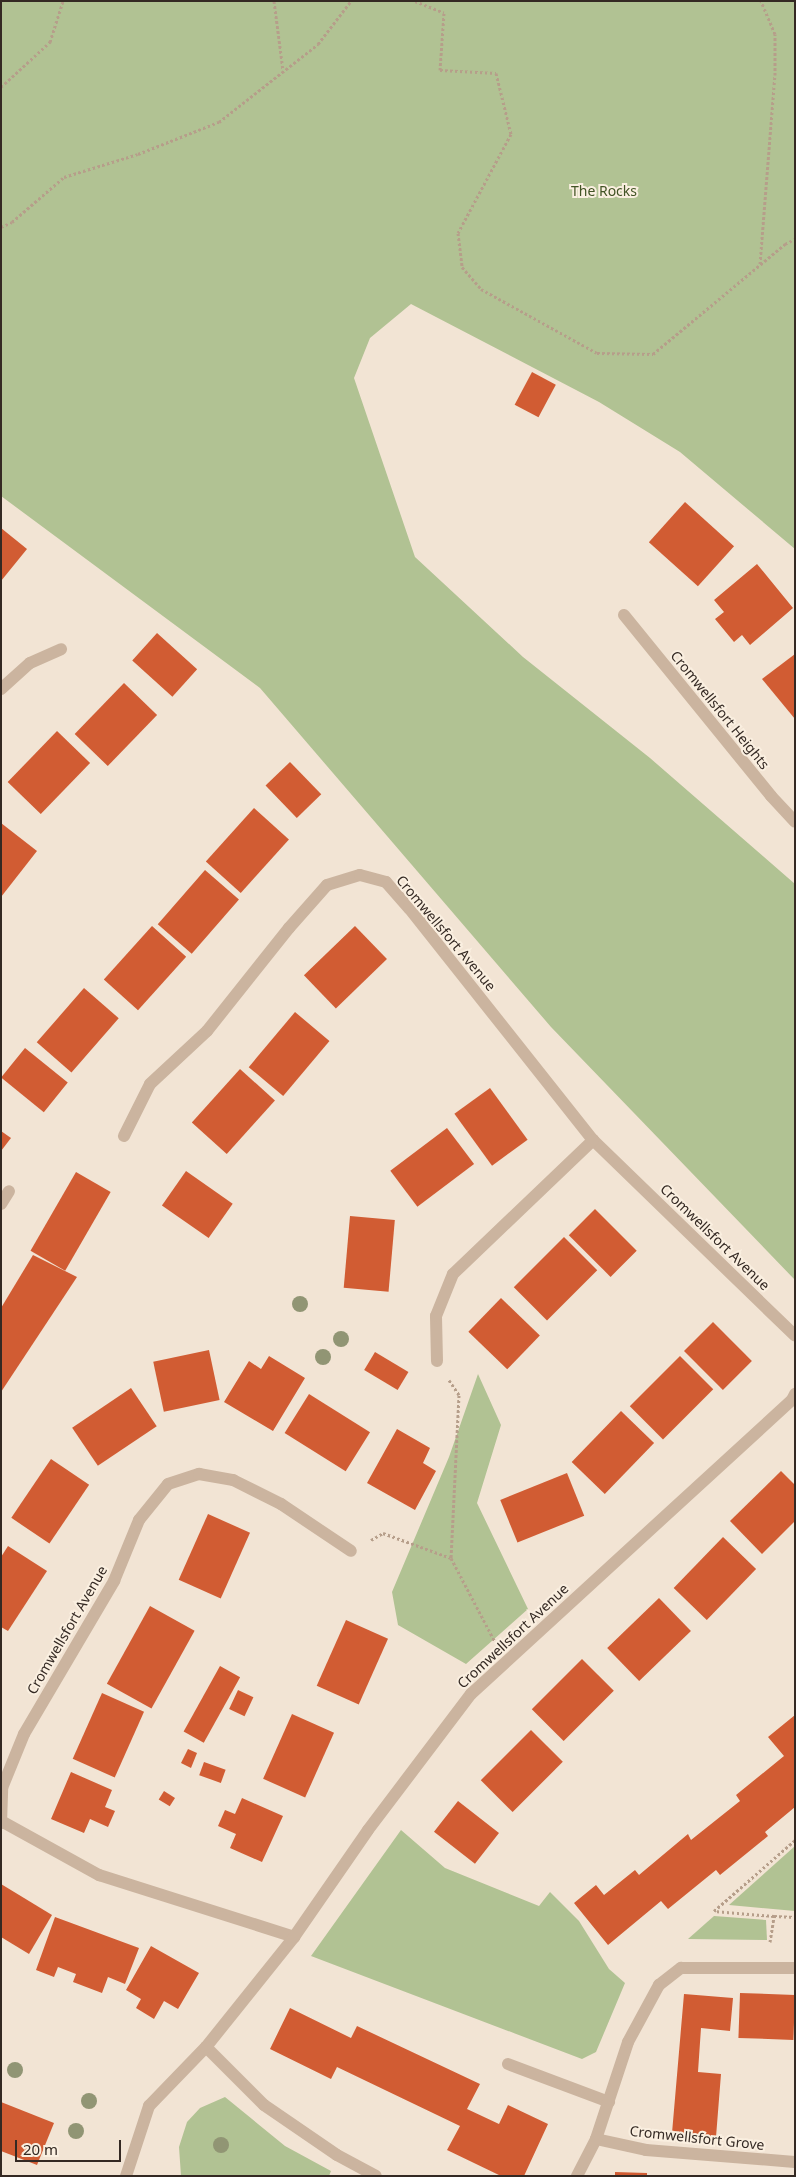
<!DOCTYPE html>
<html>
<head>
<meta charset="utf-8">
<style>
	body { margin:0 }
	#map { position:relative; width:796px; height:2177px; overflow:hidden; background:#f2e4d4; font-family:"Noto Sans",sans-serif }
	div>[style] { position:absolute }
	[style*='--x'] { left:calc(var(--x)*1px); top:calc(var(--y)*1px); width:calc(var(--w)*1px); rotate:calc(var(--a)*1deg) }
	.green>* { inset:0; background:#b1c293 }
	.building>* { inset:0; background:#d15c33; transform-origin:0 0 }
	.path>* { height:3px; margin-top:-1.5px; transform-origin:0; background:repeating-linear-gradient(90deg,#b69e8a 0 2.5px,transparent 0 5px) }
	.street>* { height:12px; margin:-6px; padding:0 6px; transform-origin:6px; border-radius:6px; background:#cbb49f }
	.trees>* { width:16px; height:16px; margin:-8px; border-radius:50%; background:#919574 }
	span { translate:-50% -50%; white-space:nowrap; text-align:center; line-height:1.15; -webkit-text-stroke:4px #faefe0; paint-order:stroke }
	.park-label { font-size:14px; color:#425425 }
	.street-label { font-size:14px; color:#342923 }
	.frame { position:absolute; inset:0; border:2px solid #342923; pointer-events:none }
	.scale { position:absolute; left:15px; top:2140px; width:106px; height:22px; box-sizing:border-box; border:2px solid #342923; border-top:0; padding-left:6px; font-size:15px; line-height:18px; white-space:nowrap; color:#342923; -webkit-text-stroke:4px #faefe0; paint-order:stroke }
</style>
</head>
<body>
<div id="map">
	<div class="green">
		<div style="clip-path:polygon(1px 1px,795px 1px,795px 549px,680px 452px,599px 402px,411px 304px,370px 338px,354px 378px,415px 557px,523px 657px,650px 758px,795px 884px,795px 1280px,551px 1027px,260px 688px,1px 496px)"></div>
		<div style="clip-path:polygon(478px 1374px,501px 1425px,477px 1503px,528px 1609px,466px 1664px,398px 1625px,392px 1592px,449px 1457px)"></div>
		<div style="clip-path:polygon(401px 1830px,445px 1868px,539px 1906px,550px 1892px,579px 1921px,609px 1969px,625px 1983px,596px 2052px,582px 2059px,311px 1956px)"></div>
		<div style="clip-path:polygon(795px 1846px,795px 1911px,729px 1905px)"></div>
		<div style="clip-path:polygon(714px 1916px,766px 1920px,767px 1940px,688px 1939px)"></div>
		<div style="clip-path:polygon(225px 2097px,285px 2146px,331px 2171px,329px 2176px,181px 2176px,179px 2147px,187px 2122px,200px 2108px)"></div>
	</div>
	<div class="building">
		<div style="left:532px;top:372px;width:27px;height:37px;rotate:28deg"></div>
		<div style="left:685px;top:502px;width:66px;height:54px;rotate:42deg"></div>
		<div style="clip-path:polygon(1px 528px,27px 549px,1px 581px)"></div>
		<div style="clip-path:polygon(757px 564px,793px 608px,750px 645px,742px 635px,734px 642px,715px 619px,724px 612px,714px 600px)"></div>
		<div style="left:157px;top:633px;width:54px;height:37px;rotate:42deg"></div>
		<div style="clip-path:polygon(795px 654px,795px 719px,762px 679px)"></div>
		<div style="left:124px;top:683px;width:46px;height:71px;rotate:44deg"></div>
		<div style="left:57px;top:731px;width:46px;height:71px;rotate:44deg"></div>
		<div style="left:290px;top:762px;width:45px;height:34px;rotate:46deg"></div>
		<div style="left:254px;top:808px;width:47px;height:72px;rotate:42deg"></div>
		<div style="clip-path:polygon(1px 823px,37px 851px,1px 897px)"></div>
		<div style="left:205px;top:870px;width:45px;height:72px;rotate:41deg"></div>
		<div style="left:152px;top:926px;width:46px;height:72px;rotate:42deg"></div>
		<div style="left:355px;top:926px;width:46px;height:71px;rotate:46deg"></div>
		<div style="left:84px;top:988px;width:46px;height:72px;rotate:41deg"></div>
		<div style="left:295px;top:1012px;width:45px;height:72px;rotate:40deg"></div>
		<div style="left:25px;top:1048px;width:55px;height:38px;rotate:39deg"></div>
		<div style="left:240px;top:1069px;width:47px;height:72px;rotate:42deg"></div>
		<div style="left:490px;top:1088px;width:64px;height:44px;rotate:54deg"></div>
		<div style="left:447px;top:1128px;width:45px;height:71px;rotate:53deg"></div>
		<div style="clip-path:polygon(1px 1131px,11px 1138px,1px 1151px)"></div>
		<div style="left:186px;top:1171px;width:57px;height:42px;rotate:35deg"></div>
		<div style="left:76px;top:1172px;width:40px;height:91px;rotate:30deg"></div>
		<div style="left:595px;top:1209px;width:59px;height:37px;rotate:45deg"></div>
		<div style="left:350px;top:1216px;width:45px;height:72px;rotate:5deg"></div>
		<div style="left:564px;top:1237px;width:47px;height:71px;rotate:45deg"></div>
		<div style="clip-path:polygon(33px 1255px,77px 1277px,1px 1392px,1px 1308px)"></div>
		<div style="left:501px;top:1298px;width:54px;height:47px;rotate:44deg"></div>
		<div style="left:713px;top:1322px;width:55px;height:41px;rotate:45deg"></div>
		<div style="left:209px;top:1350px;width:51px;height:57px;rotate:78deg"></div>
		<div style="left:375px;top:1352px;width:39px;height:21px;rotate:31deg"></div>
		<div style="clip-path:polygon(269px 1356px,305px 1378px,273px 1431px,224px 1402px,249px 1361px,261px 1369px)"></div>
		<div style="left:680px;top:1356px;width:47px;height:71px;rotate:45deg"></div>
		<div style="left:131px;top:1388px;width:46px;height:71px;rotate:56deg"></div>
		<div style="left:309px;top:1394px;width:72px;height:46px;rotate:32deg"></div>
		<div style="left:621px;top:1411px;width:46px;height:71px;rotate:44deg"></div>
		<div style="clip-path:polygon(397px 1429px,430px 1448px,423px 1463px,436px 1471px,415px 1510px,367px 1483px)"></div>
		<div style="left:51px;top:1459px;width:46px;height:71px;rotate:34deg"></div>
		<div style="clip-path:polygon(781px 1471px,795px 1485px,795px 1521px,762px 1554px,730px 1521px)"></div>
		<div style="left:567px;top:1473px;width:46px;height:72px;rotate:68deg"></div>
		<div style="left:208px;top:1514px;width:46px;height:72px;rotate:24deg"></div>
		<div style="left:723px;top:1537px;width:46px;height:71px;rotate:44deg"></div>
		<div style="clip-path:polygon(8px 1546px,47px 1571px,8px 1631px,1px 1627px,1px 1557px)"></div>
		<div style="left:659px;top:1598px;width:46px;height:72px;rotate:46deg"></div>
		<div style="left:150px;top:1606px;width:51px;height:89px;rotate:29deg"></div>
		<div style="left:346px;top:1620px;width:46px;height:72px;rotate:24deg"></div>
		<div style="left:582px;top:1659px;width:45px;height:71px;rotate:45deg"></div>
		<div style="left:220px;top:1666px;width:23px;height:75px;rotate:29deg"></div>
		<div style="left:238px;top:1690px;width:17px;height:21px;rotate:25deg"></div>
		<div style="left:102px;top:1693px;width:46px;height:72px;rotate:24deg"></div>
		<div style="left:292px;top:1714px;width:46px;height:71px;rotate:24deg"></div>
		<div style="clip-path:polygon(795px 1715px,795px 1807px,765px 1832px,768px 1836px,720px 1875px,716px 1870px,668px 1909px,661px 1901px,608px 1945px,574px 1903px,596px 1885px,604px 1895px,635px 1870px,639px 1875px,688px 1834px,691px 1840px,740px 1801px,736px 1795px,784px 1756px,768px 1737px)"></div>
		<div style="left:531px;top:1730px;width:45px;height:71px;rotate:45deg"></div>
		<div style="clip-path:polygon(188px 1749px,197px 1753px,191px 1768px,181px 1763px)"></div>
		<div style="left:204px;top:1762px;width:23px;height:14px;rotate:20deg"></div>
		<div style="clip-path:polygon(71px 1772px,112px 1790px,105px 1807px,115px 1811px,108px 1827px,90px 1819px,84px 1833px,51px 1819px)"></div>
		<div style="left:164px;top:1791px;width:13px;height:10px;rotate:32deg"></div>
		<div style="clip-path:polygon(242px 1798px,283px 1816px,262px 1862px,230px 1848px,236px 1834px,218px 1826px,225px 1810px,235px 1814px)"></div>
		<div style="left:458px;top:1801px;width:52px;height:39px;rotate:38deg"></div>
		<div style="clip-path:polygon(1px 1884px,52px 1915px,29px 1954px,1px 1937px)"></div>
		<div style="clip-path:polygon(55px 1917px,139px 1948px,125px 1984px,108px 1977px,102px 1993px,73px 1982px,76px 1974px,58px 1967px,54px 1977px,36px 1970px)"></div>
		<div style="clip-path:polygon(151px 1946px,199px 1973px,178px 2009px,164px 2001px,154px 2019px,136px 2008px,141px 1999px,126px 1990px)"></div>
		<div style="left:740px;top:1993px;width:55px;height:45px;rotate:2deg"></div>
		<div style="clip-path:polygon(684px 1994px,733px 1998px,730px 2031px,701px 2028px,698px 2072px,721px 2074px,716px 2137px,672px 2133px)"></div>
		<div style="clip-path:polygon(290px 2008px,351px 2038px,357px 2026px,480px 2084px,467px 2109px,499px 2124px,508px 2105px,548px 2124px,524px 2176px,501px 2176px,447px 2150px,460px 2126px,337px 2067px,331px 2079px,270px 2049px)"></div>
		<div style="clip-path:polygon(1px 2102px,54px 2123px,37px 2165px,1px 2151px)"></div>
		<div style="clip-path:polygon(615px 2172px,647px 2173px,647px 2176px,615px 2176px)"></div>
	</div>
	<div class="path">
		<div style="--x:274;--y:1;--w:70;--a:82.6"></div>
		<div style="--x:415;--y:1;--w:31;--a:22"></div>
		<div style="--x:444;--y:13;--w:57;--a:94"></div>
		<div style="--x:440;--y:70;--w:56;--a:3.1"></div>
		<div style="--x:496;--y:73;--w:63;--a:76.2"></div>
		<div style="--x:511;--y:134;--w:112;--a:118.2"></div>
		<div style="--x:458;--y:233;--w:34;--a:83"></div>
		<div style="--x:462;--y:267;--w:29;--a:49"></div>
		<div style="--x:481;--y:289;--w:132;--a:28.9"></div>
		<div style="--x:597;--y:353;--w:56;--a:1"></div>
		<div style="--x:653;--y:354;--w:172;--a:-39.8"></div>
		<div style="--x:785;--y:244;--w:11;--a:-27"></div>
		<div style="--x:1;--y:87;--w:67;--a:-42.6"></div>
		<div style="--x:50;--y:42;--w:43;--a:-72.4"></div>
		<div style="--x:1;--y:227;--w:12;--a:-24"></div>
		<div style="--x:12;--y:222;--w:69;--a:-40.9"></div>
		<div style="--x:64;--y:177;--w:77;--a:-17.3"></div>
		<div style="--x:138;--y:154;--w:87;--a:-21.6"></div>
		<div style="--x:219;--y:122;--w:126;--a:-38.2"></div>
		<div style="--x:318;--y:44;--w:54;--a:-52.5"></div>
		<div style="--x:760;--y:264;--w:190;--a:-85.5"></div>
		<div style="--x:775;--y:75;--w:41;--a:-90"></div>
		<div style="--x:775;--y:34;--w:36;--a:-113"></div>
		<div style="--x:449;--y:1380;--w:18;--a:56"></div>
		<div style="--x:459;--y:1395;--w:163;--a:92.8"></div>
		<div style="--x:371;--y:1540;--w:14;--a:-30"></div>
		<div style="--x:383;--y:1533;--w:72;--a:20.2"></div>
		<div style="--x:451;--y:1558;--w:93;--a:62.3"></div>
		<div style="--x:774;--y:1916;--w:21;--a:3"></div>
		<div style="--x:770;--y:1942;--w:26;--a:-81"></div>
		<div style="--x:774;--y:1916;--w:60;--a:-175.2"></div>
		<div style="--x:714;--y:1911;--w:108;--a:-41.2"></div>
	</div>
	<div class="street">
		<div style="--x:624;--y:615;--w:233;--a:50.9"></div>
		<div style="--x:771;--y:796;--w:35;--a:47"></div>
		<div style="--x:1;--y:689;--w:39;--a:-42"></div>
		<div style="--x:30;--y:663;--w:34;--a:-24"></div>
		<div style="--x:124;--y:1136;--w:58;--a:-63.4"></div>
		<div style="--x:150;--y:1084;--w:78;--a:-42.9"></div>
		<div style="--x:207;--y:1031;--w:132;--a:-51.5"></div>
		<div style="--x:289;--y:928;--w:57;--a:-48.5"></div>
		<div style="--x:327;--y:885;--w:34;--a:-17"></div>
		<div style="--x:360;--y:875;--w:27;--a:15"></div>
		<div style="--x:386;--y:882;--w:35;--a:49"></div>
		<div style="--x:409;--y:908;--w:296;--a:51.6"></div>
		<div style="--x:593;--y:1140;--w:281;--a:44.1"></div>
		<div style="--x:1;--y:1204;--w:15;--a:-58"></div>
		<div style="--x:437;--y:1361;--w:45;--a:-91.3"></div>
		<div style="--x:436;--y:1316;--w:45;--a:-68"></div>
		<div style="--x:453;--y:1274;--w:194;--a:-43.7"></div>
		<div style="--x:3;--y:1822;--w:110;--a:28.9"></div>
		<div style="--x:99;--y:1875;--w:205;--a:17.6"></div>
		<div style="--x:1;--y:1823;--w:35;--a:-88"></div>
		<div style="--x:2;--y:1788;--w:58;--a:-67.8"></div>
		<div style="--x:24;--y:1734;--w:178;--a:-59.5"></div>
		<div style="--x:114;--y:1581;--w:66;--a:-67.7"></div>
		<div style="--x:139;--y:1520;--w:46;--a:-51.1"></div>
		<div style="--x:168;--y:1484;--w:33;--a:-18"></div>
		<div style="--x:199;--y:1474;--w:35;--a:10"></div>
		<div style="--x:233;--y:1480;--w:54;--a:26.6"></div>
		<div style="--x:281;--y:1504;--w:84;--a:33.9"></div>
		<div style="--x:206;--y:2047;--w:82;--a:45"></div>
		<div style="--x:264;--y:2105;--w:88;--a:34.4"></div>
		<div style="--x:337;--y:2155;--w:44;--a:28.3"></div>
		<div style="--x:508;--y:2064;--w:108;--a:20.6"></div>
		<div style="--x:596;--y:2139;--w:51;--a:12.4"></div>
		<div style="--x:646;--y:2150;--w:149;--a:4.6"></div>
		<div style="--x:126;--y:2176;--w:74;--a:-71.8"></div>
		<div style="--x:149;--y:2106;--w:82;--a:-46"></div>
		<div style="--x:206;--y:2047;--w:141;--a:-51.3"></div>
		<div style="--x:294;--y:1937;--w:130;--a:-55.3"></div>
		<div style="--x:368;--y:1830;--w:171;--a:-52.9"></div>
		<div style="--x:471;--y:1694;--w:435;--a:-42.5"></div>
		<div style="--x:792;--y:1400;--w:7;--a:-63"></div>
		<div style="--x:577;--y:2176;--w:42;--a:-62.8"></div>
		<div style="--x:596;--y:2139;--w:102;--a:-71.7"></div>
		<div style="--x:628;--y:2042;--w:65;--a:-61.5"></div>
		<div style="--x:659;--y:1985;--w:28;--a:-38"></div>
		<div style="--x:681;--y:1968;--w:114;--a:0"></div>
	</div>
	<div class="trees">
		<div style="left:300px;top:1304px"></div>
		<div style="left:341px;top:1339px"></div>
		<div style="left:323px;top:1357px"></div>
		<div style="left:15px;top:2070px"></div>
		<div style="left:89px;top:2101px"></div>
		<div style="left:76px;top:2131px"></div>
		<div style="left:221px;top:2145px"></div>
	</div>
	<div class="park-label">
		<span style="left:604px;top:191px">The Rocks</span>
	</div>
	<div class="street-label">
		<span style="left:720px;top:710px;rotate:51deg">Cromwellsfort Heights</span>
		<span style="left:446px;top:933px;rotate:50deg">Cromwellsfort Avenue</span>
		<span style="left:715px;top:1237px;rotate:44deg">Cromwellsfort Avenue</span>
		<span style="left:67px;top:1630px;rotate:-60deg">Cromwellsfort Avenue</span>
		<span style="left:513px;top:1636px;rotate:-43deg">Cromwellsfort Avenue</span>
		<span style="left:697px;top:2138px;rotate:6deg">Cromwellsfort Grove</span>
	</div>
	<div class="frame"></div>
	<div class="scale">20 m</div>
</div>
</body>
</html>
